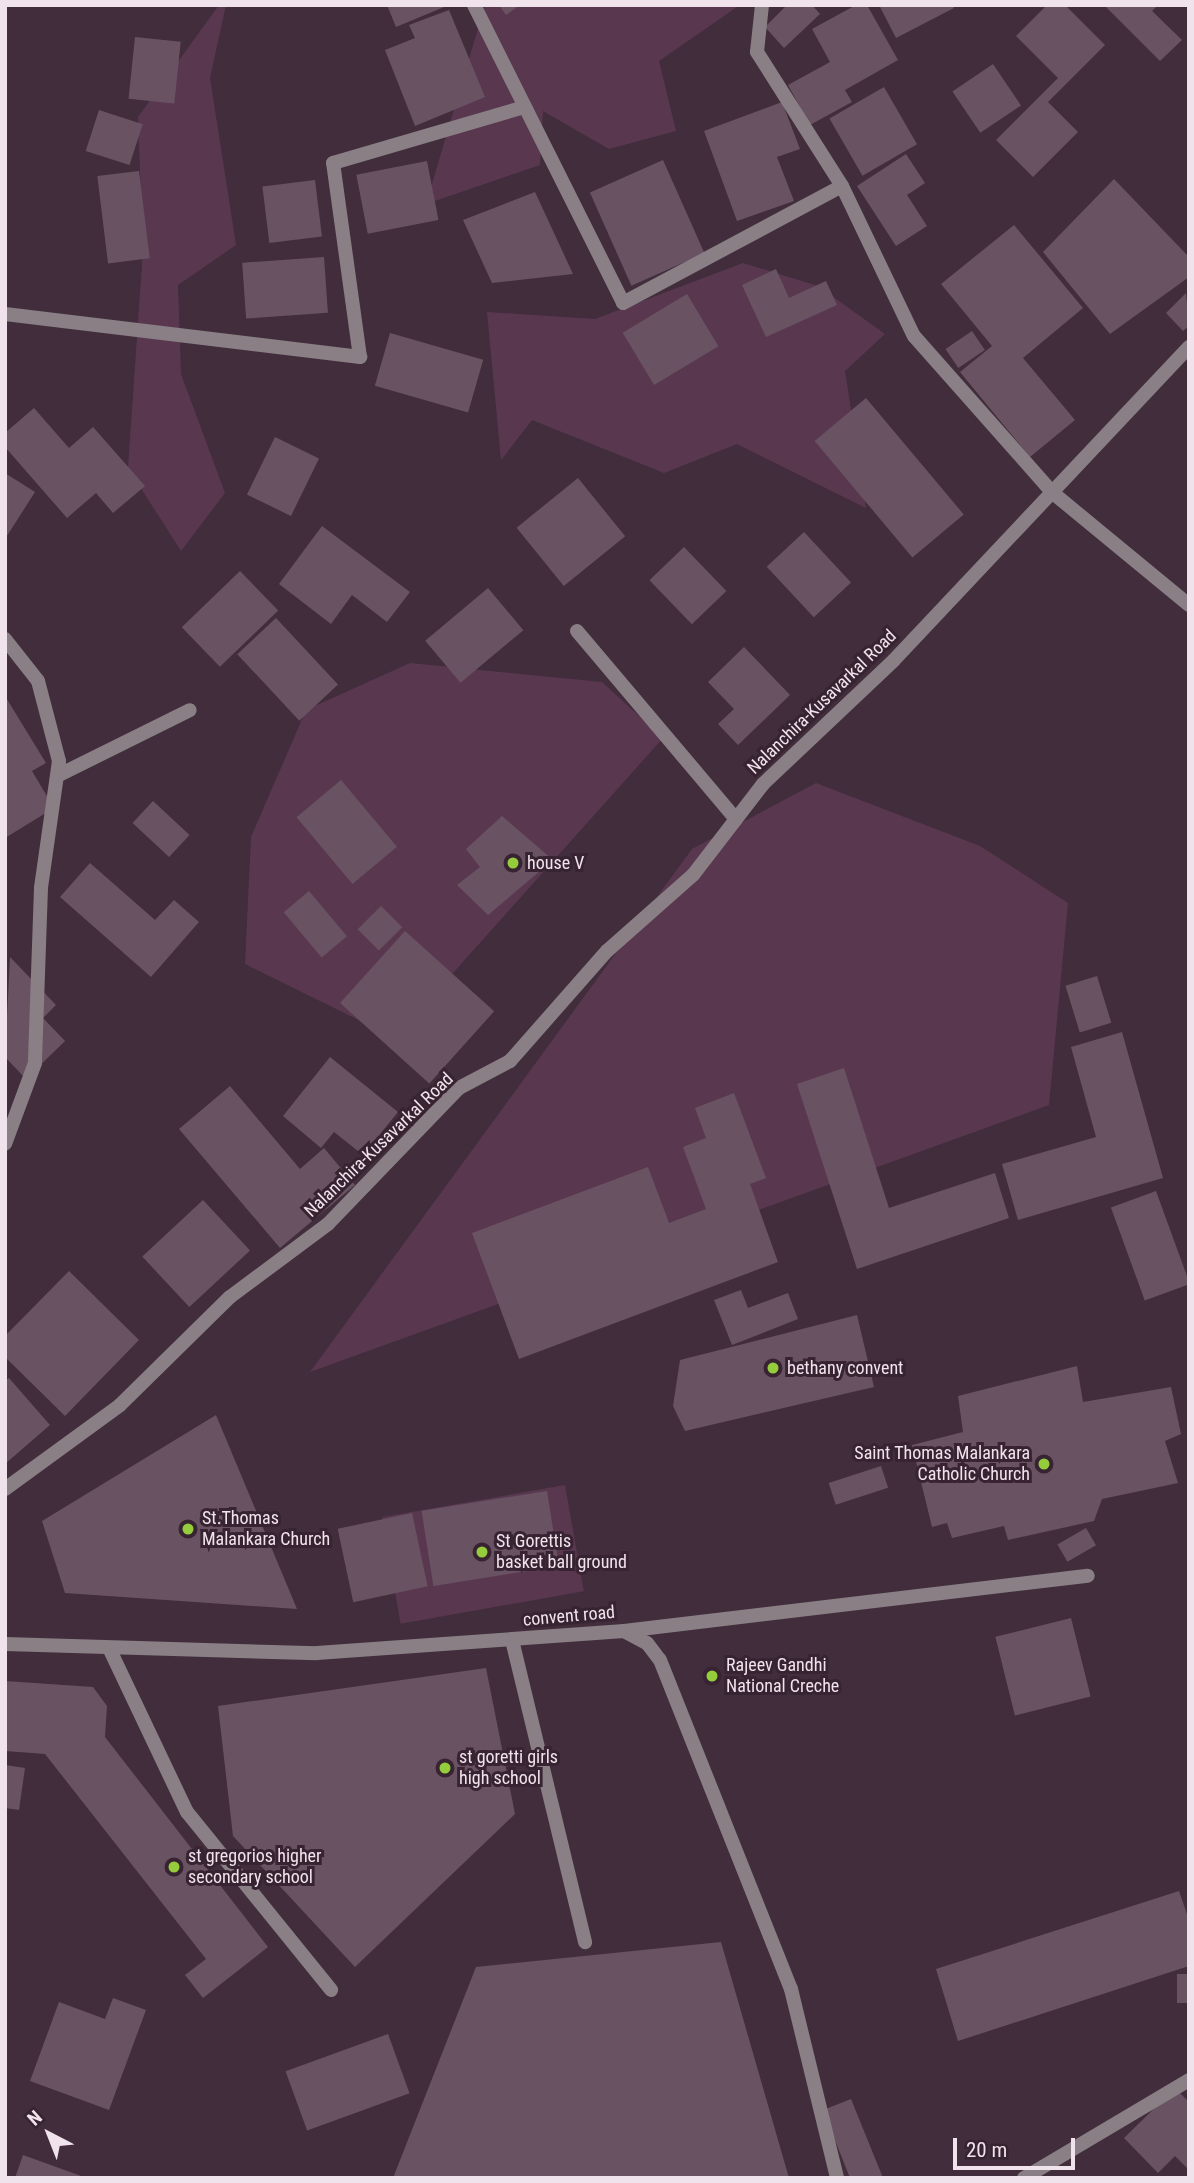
<!DOCTYPE html>
<html>
<head>
<meta charset="utf-8">
<style>
	body { margin:0 }
	#map { position:relative; width:1194px; height:2183px; overflow:hidden; background:#412d3b; font-family:"Roboto Condensed",sans-serif }
	div>[style] { position:absolute }
	[style*='--x'] { left:calc(var(--x)*1px); top:calc(var(--y)*1px); width:calc(var(--w)*1px); rotate:calc(var(--a)*1deg) }
	.green>* { inset:0; background:#59384f; transform-origin:0 0 }
	.building>* { inset:0; background:#695362; transform-origin:0 0 }
	.minor>* { height:14px; margin:-7px; padding:0 7px; transform-origin:7px; border-radius:7px; background:#897f85 }
	.dots>* { width:19px; height:19px; translate:-50% -50%; box-sizing:border-box; border:4px solid #372331; border-radius:50% }
	span { translate:-50% -50%; white-space:nowrap; text-align:center; line-height:1.15; -webkit-text-stroke:6px #372331; paint-order:stroke }
	.street-label { font-size:18px; color:#f1e3ec }
	.poi-label { font-size:18px; color:#f1e3ec }
	.left { translate:0 -50%; text-align:left }
	.right { translate:-100% -50%; text-align:right }
	.frame { position:absolute; inset:0; border:7px solid #f1e3ec; pointer-events:none }
	.north { position:absolute; left:14px; top:2099px; width:70px; height:70px; -webkit-text-stroke:5px #372331; paint-order:stroke; rotate:318deg; font-size:19px; font-weight:700; line-height:28px; text-align:center; color:#f1e3ec }
	.north::after { content:''; display:block; margin:auto; width:24px; height:32px; background:#f1e3ec; clip-path:polygon(50% 0,100% 100%,50% 72%,0 100%) }
	.scale { position:absolute; left:953px; top:2138px; width:122px; height:32px; box-sizing:border-box; border:4px solid #f1e3ec; border-top:0; padding-left:9px; font-size:21px; line-height:24px; white-space:nowrap; color:#f1e3ec; -webkit-text-stroke:5px #372331; paint-order:stroke }
</style>
</head>
<body>
<div id="map">
	<div class="green">
		<div style="clip-path:polygon(219px 5px,226px 5px,210px 78px,236px 245px,178px 285px,181px 374px,225px 493px,181px 551px,128px 468px,143px 250px,138px 117px)"></div>
		<div style="clip-path:polygon(485px 5px,736px 5px,737px 7px,659px 61px,676px 131px,609px 149px,543px 111px,540px 165px,426px 204px)"></div>
		<div style="clip-path:polygon(743px 263px,818px 286px,885px 334px,845px 371px,866px 508px,737px 444px,664px 473px,532px 420px,501px 460px,487px 312px,595px 319px)"></div>
		<div style="clip-path:polygon(410px 663px,602px 682px,663px 738px,395px 1038px,245px 964px,251px 837px,306px 710px)"></div>
		<div style="clip-path:polygon(816px 783px,980px 846px,1068px 903px,1049px 1105px,310px 1372px,692px 849px)"></div>
		<div style="left:565px;top:1485px;width:108px;height:186px;rotate:80deg"></div>
	</div>
	<div class="building">
		<div style="clip-path:polygon(387px 5px,449px 5px,396px 27px)"></div>
		<div style="clip-path:polygon(499px 5px,520px 5px,506px 15px)"></div>
		<div style="clip-path:polygon(787px 5px,812px 5px,820px 14px,784px 48px,765px 27px)"></div>
		<div style="clip-path:polygon(856px 5px,867px 5px,898px 60px,845px 90px,852px 102px,810px 125px,788px 85px,830px 62px,812px 29px)"></div>
		<div style="clip-path:polygon(879px 5px,952px 5px,954px 8px,896px 38px)"></div>
		<div style="clip-path:polygon(1047px 5px,1065px 5px,1105px 45px,1048px 102px,1078px 132px,1033px 177px,996px 140px,1058px 78px,1016px 36px)"></div>
		<div style="clip-path:polygon(1104px 5px,1158px 5px,1152px 11px,1182px 40px,1160px 61px)"></div>
		<div style="clip-path:polygon(449px 10px,485px 97px,415px 126px,385px 50px,415px 38px,409px 25px)"></div>
		<div style="left:135px;top:37px;width:46px;height:62px;rotate:6deg"></div>
		<div style="left:993px;top:64px;width:50px;height:49px;rotate:56deg"></div>
		<div style="left:884px;top:87px;width:66px;height:63px;rotate:60deg"></div>
		<div style="clip-path:polygon(782px 102px,800px 149px,777px 157px,794px 201px,737px 221px,704px 131px)"></div>
		<div style="left:99px;top:110px;width:46px;height:43px;rotate:18deg"></div>
		<div style="clip-path:polygon(906px 154px,925px 183px,907px 195px,927px 226px,896px 246px,857px 186px)"></div>
		<div style="left:663px;top:160px;width:102px;height:80px;rotate:66deg"></div>
		<div style="left:427px;top:161px;width:60px;height:72px;rotate:79deg"></div>
		<div style="left:139px;top:171px;width:88px;height:42px;rotate:83deg"></div>
		<div style="clip-path:polygon(1114px 179px,1189px 257px,1189px 277px,1110px 334px,1043px 252px)"></div>
		<div style="left:315px;top:180px;width:57px;height:53px;rotate:83deg"></div>
		<div style="clip-path:polygon(535px 192px,573px 274px,492px 283px,463px 220px)"></div>
		<div style="clip-path:polygon(1014px 225px,1083px 308px,1023px 358px,1075px 420px,1030px 457px,960px 372px,992px 346px,941px 284px)"></div>
		<div style="left:324px;top:257px;width:56px;height:82px;rotate:86deg"></div>
		<div style="clip-path:polygon(776px 269px,789px 298px,826px 281px,837px 305px,766px 337px,742px 285px)"></div>
		<div style="clip-path:polygon(1186px 293px,1189px 326px,1183px 331px,1166px 313px)"></div>
		<div style="left:687px;top:294px;width:61px;height:75px;rotate:59deg"></div>
		<div style="left:972px;top:331px;width:23px;height:32px;rotate:56deg"></div>
		<div style="left:390px;top:333px;width:97px;height:55px;rotate:16deg"></div>
		<div style="left:866px;top:398px;width:152px;height:67px;rotate:50deg"></div>
		<div style="clip-path:polygon(34px 408px,69px 448px,93px 427px,145px 486px,113px 513px,96px 493px,67px 518px,5px 447px,5px 433px)"></div>
		<div style="left:275px;top:437px;width:49px;height:64px;rotate:26deg"></div>
		<div style="clip-path:polygon(5px 473px,35px 492px,5px 539px)"></div>
		<div style="left:578px;top:478px;width:75px;height:79px;rotate:51deg"></div>
		<div style="clip-path:polygon(322px 526px,410px 592px,387px 622px,352px 595px,331px 624px,279px 584px)"></div>
		<div style="left:804px;top:532px;width:69px;height:51px;rotate:47deg"></div>
		<div style="left:684px;top:547px;width:61px;height:48px;rotate:46deg"></div>
		<div style="left:240px;top:571px;width:55px;height:81px;rotate:46deg"></div>
		<div style="left:488px;top:588px;width:55px;height:82px;rotate:50deg"></div>
		<div style="left:276px;top:618px;width:91px;height:53px;rotate:47deg"></div>
		<div style="clip-path:polygon(744px 647px,790px 695px,738px 745px,718px 724px,734px 709px,708px 682px)"></div>
		<div style="clip-path:polygon(5px 696px,46px 763px,32px 771px,54px 808px,5px 838px)"></div>
		<div style="left:341px;top:780px;width:87px;height:58px;rotate:50deg"></div>
		<div style="left:153px;top:801px;width:50px;height:30px;rotate:43deg"></div>
		<div style="clip-path:polygon(502px 816px,553px 860px,488px 915px,457px 885px,480px 867px,466px 849px)"></div>
		<div style="clip-path:polygon(90px 863px,155px 920px,174px 900px,199px 922px,151px 977px,60px 897px)"></div>
		<div style="left:309px;top:891px;width:59px;height:33px;rotate:50deg"></div>
		<div style="left:381px;top:906px;width:30px;height:33px;rotate:45deg"></div>
		<div style="left:405px;top:931px;width:120px;height:97px;rotate:42deg"></div>
		<div style="clip-path:polygon(10px 957px,56px 1005px,43px 1018px,65px 1041px,26px 1079px,5px 1057px)"></div>
		<div style="left:1097px;top:976px;width:49px;height:33px;rotate:73deg"></div>
		<div style="clip-path:polygon(1122px 1032px,1163px 1178px,1018px 1220px,1002px 1164px,1096px 1137px,1071px 1047px)"></div>
		<div style="clip-path:polygon(330px 1057px,398px 1112px,363px 1155px,334px 1132px,321px 1148px,283px 1116px)"></div>
		<div style="clip-path:polygon(844px 1068px,889px 1208px,995px 1173px,1009px 1218px,857px 1269px,797px 1084px)"></div>
		<div style="clip-path:polygon(230px 1086px,300px 1169px,324px 1148px,355px 1185px,280px 1248px,179px 1129px)"></div>
		<div style="clip-path:polygon(734px 1093px,766px 1178px,750px 1184px,778px 1262px,519px 1359px,472px 1233px,648px 1167px,669px 1223px,706px 1209px,683px 1147px,706px 1138px,695px 1108px)"></div>
		<div style="left:1156px;top:1191px;width:99px;height:48px;rotate:70deg"></div>
		<div style="left:203px;top:1200px;width:69px;height:83px;rotate:47deg"></div>
		<div style="clip-path:polygon(69px 1271px,139px 1340px,65px 1416px,5px 1357px,5px 1336px)"></div>
		<div style="clip-path:polygon(741px 1290px,748px 1308px,788px 1293px,798px 1319px,732px 1345px,714px 1300px)"></div>
		<div style="clip-path:polygon(857px 1315px,874px 1387px,685px 1431px,673px 1406px,680px 1360px)"></div>
		<div style="clip-path:polygon(1077px 1366px,1083px 1402px,1171px 1387px,1181px 1434px,1165px 1441px,1178px 1483px,1102px 1499px,1094px 1521px,1008px 1540px,1004px 1526px,952px 1538px,947px 1523px,932px 1527px,912px 1445px,963px 1432px,958px 1396px)"></div>
		<div style="clip-path:polygon(9px 1378px,50px 1425px,5px 1464px,5px 1381px)"></div>
		<div style="clip-path:polygon(216px 1415px,297px 1609px,65px 1593px,42px 1521px)"></div>
		<div style="left:881px;top:1466px;width:23px;height:55px;rotate:72deg"></div>
		<div style="left:547px;top:1491px;width:76px;height:127px;rotate:81deg"></div>
		<div style="left:412px;top:1513px;width:75px;height:76px;rotate:78deg"></div>
		<div style="left:1086px;top:1528px;width:20px;height:33px;rotate:60deg"></div>
		<div style="left:1071px;top:1618px;width:81px;height:78px;rotate:76deg"></div>
		<div style="clip-path:polygon(486px 1668px,515px 1814px,355px 1967px,233px 1836px,218px 1706px)"></div>
		<div style="clip-path:polygon(5px 1681px,93px 1687px,107px 1706px,105px 1737px,268px 1947px,203px 1998px,185px 1975px,206px 1959px,45px 1754px,5px 1751px)"></div>
		<div style="clip-path:polygon(5px 1765px,25px 1768px,19px 1810px,5px 1808px)"></div>
		<div style="clip-path:polygon(1179px 1891px,1189px 1920px,1189px 1966px,958px 2041px,936px 1969px)"></div>
		<div style="clip-path:polygon(721px 1942px,789px 2178px,393px 2178px,476px 1967px)"></div>
		<div style="left:1177px;top:1974px;width:12px;height:29px"></div>
		<div style="clip-path:polygon(113px 1998px,146px 2010px,109px 2110px,30px 2081px,59px 2002px,105px 2019px)"></div>
		<div style="left:388px;top:2034px;width:63px;height:109px;rotate:70deg"></div>
		<div style="clip-path:polygon(1175px 2088px,1189px 2102px,1189px 2170px,1175px 2156px,1158px 2173px,1124px 2138px)"></div>
		<div style="clip-path:polygon(851px 2099px,883px 2178px,850px 2178px,823px 2110px)"></div>
		<div style="clip-path:polygon(23px 2155px,84px 2177px,84px 2178px,15px 2178px)"></div>
	</div>
	<div class="minor">
		<div style="--x:474;--y:5;--w:333;--a:63.4"></div>
		<div style="--x:623;--y:303;--w:248;--a:-28.1"></div>
		<div style="--x:762;--y:5;--w:47;--a:96.1"></div>
		<div style="--x:757;--y:52;--w:159;--a:57.6"></div>
		<div style="--x:842;--y:186;--w:166;--a:64.4"></div>
		<div style="--x:914;--y:336;--w:210;--a:48.5"></div>
		<div style="--x:1053;--y:493;--w:176;--a:39.5"></div>
		<div style="--x:5;--y:314;--w:358;--a:6.9"></div>
		<div style="--x:360;--y:357;--w:196;--a:-97.9"></div>
		<div style="--x:333;--y:163;--w:199;--a:-16.3"></div>
		<div style="--x:577;--y:631;--w:246;--a:49.8"></div>
		<div style="--x:5;--y:639;--w:53;--a:51.8"></div>
		<div style="--x:38;--y:681;--w:83;--a:75.3"></div>
		<div style="--x:59;--y:761;--w:128;--a:98.1"></div>
		<div style="--x:41;--y:888;--w:175;--a:92"></div>
		<div style="--x:35;--y:1063;--w:86;--a:110.3"></div>
		<div style="--x:57;--y:776;--w:148;--a:-26.4"></div>
		<div style="--x:5;--y:1489;--w:142;--a:-36.1"></div>
		<div style="--x:120;--y:1405;--w:154;--a:-44.5"></div>
		<div style="--x:230;--y:1297;--w:122;--a:-36.7"></div>
		<div style="--x:328;--y:1224;--w:189;--a:-46.1"></div>
		<div style="--x:459;--y:1088;--w:58;--a:-27.9"></div>
		<div style="--x:510;--y:1061;--w:147;--a:-48.6"></div>
		<div style="--x:607;--y:951;--w:115;--a:-41.5"></div>
		<div style="--x:693;--y:875;--w:115;--a:-52.4"></div>
		<div style="--x:763;--y:784;--w:180;--a:-43.4"></div>
		<div style="--x:894;--y:660;--w:430;--a:-46.7"></div>
		<div style="--x:624;--y:1631;--w:467;--a:-6.8"></div>
		<div style="--x:512;--y:1640;--w:311;--a:76.4"></div>
		<div style="--x:5;--y:1644;--w:312;--a:1.7"></div>
		<div style="--x:317;--y:1653;--w:308;--a:-4.1"></div>
		<div style="--x:624;--y:1631;--w:26;--a:28"></div>
		<div style="--x:647;--y:1643;--w:21;--a:53"></div>
		<div style="--x:660;--y:1660;--w:354;--a:68.3"></div>
		<div style="--x:791;--y:1989;--w:195;--a:76.3"></div>
		<div style="--x:110;--y:1650;--w:179;--a:64.6"></div>
		<div style="--x:187;--y:1812;--w:229;--a:51"></div>
		<div style="--x:1024;--y:2178;--w:192;--a:-30.7"></div>
	</div>
	<div class="dots">
		<div style="left:513px;top:863px;background:#94cc3c"></div>
		<div style="left:773px;top:1368px;background:#94cc3c"></div>
		<div style="left:1044px;top:1464px;background:#94cc3c"></div>
		<div style="left:188px;top:1529px;background:#94cc3c"></div>
		<div style="left:482px;top:1552px;background:#94cc3c"></div>
		<div style="left:712px;top:1676px;background:#94cc3c"></div>
		<div style="left:445px;top:1768px;background:#94cc3c"></div>
		<div style="left:174px;top:1867px;background:#94cc3c"></div>
	</div>
	<div class="street-label">
		<span style="left:822px;top:702px;rotate:-44deg">Nalanchira-Kusavarkal Road</span>
		<span style="left:379px;top:1145px;rotate:-44deg">Nalanchira-Kusavarkal Road</span>
		<span style="left:569px;top:1616px;rotate:-5deg">convent road</span>
	</div>
	<div class="poi-label">
		<span class="left" style="left:527px;top:863px">house V</span>
		<span class="left" style="left:787px;top:1368px">bethany convent</span>
		<span class="right" style="left:1030px;top:1464px">Saint Thomas Malankara<br>Catholic Church</span>
		<span class="left" style="left:202px;top:1529px">St.Thomas<br>Malankara Church</span>
		<span class="left" style="left:496px;top:1552px">St Gorettis<br>basket ball ground</span>
		<span class="left" style="left:726px;top:1676px">Rajeev Gandhi<br>National Creche</span>
		<span class="left" style="left:459px;top:1768px">st goretti girls<br>high school</span>
		<span class="left" style="left:188px;top:1867px">st gregorios higher<br>secondary school</span>
	</div>
	<div class="frame"></div>
	<div class="north">N</div>
	<div class="scale">20 m</div>
</div>
</body>
</html>
